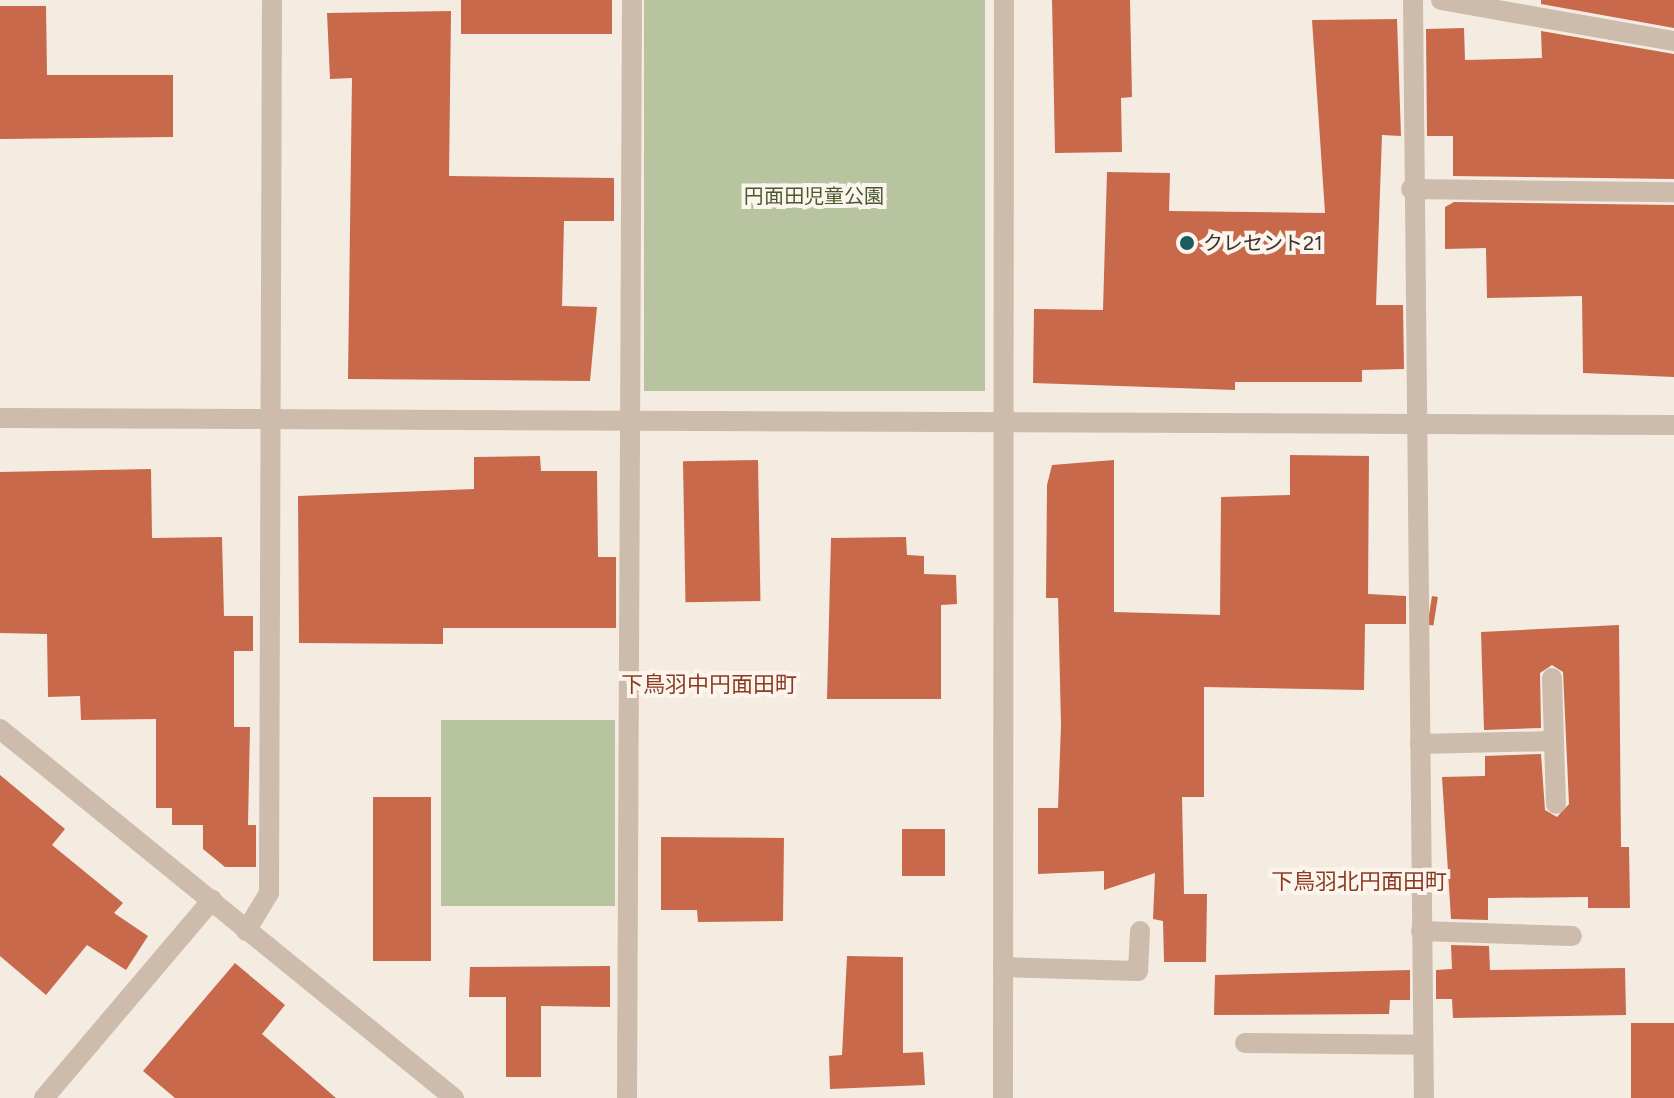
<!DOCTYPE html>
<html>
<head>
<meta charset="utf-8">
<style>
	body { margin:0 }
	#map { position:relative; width:1674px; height:1098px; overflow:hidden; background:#f4ebe1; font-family:Figtree,"Noto Sans JP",sans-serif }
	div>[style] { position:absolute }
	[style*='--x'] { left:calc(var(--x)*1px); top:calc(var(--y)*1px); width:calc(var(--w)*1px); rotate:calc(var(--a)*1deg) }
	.green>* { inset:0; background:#b8c4a0; transform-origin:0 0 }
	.building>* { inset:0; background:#c8694b; transform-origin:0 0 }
	.service>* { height:20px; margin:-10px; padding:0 10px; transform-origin:10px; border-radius:10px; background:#cdbbac }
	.minor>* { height:20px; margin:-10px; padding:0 10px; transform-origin:10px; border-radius:10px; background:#cdbbac }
	.tertiary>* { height:20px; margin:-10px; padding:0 10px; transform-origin:10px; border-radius:10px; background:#cdbbac }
	.dots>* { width:22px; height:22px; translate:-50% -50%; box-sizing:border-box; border:4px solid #fbf5ee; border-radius:50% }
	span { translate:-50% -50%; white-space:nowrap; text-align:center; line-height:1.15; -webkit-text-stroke:8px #fbf5ee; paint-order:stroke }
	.park-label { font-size:20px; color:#4a5a2e }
	.poi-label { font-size:20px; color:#3b302b }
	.left { translate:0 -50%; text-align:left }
	.neighbourhood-label { font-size:22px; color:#8c3b22 }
</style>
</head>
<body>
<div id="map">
	<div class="green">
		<div style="left:644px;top:0;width:341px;height:391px"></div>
		<div style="left:441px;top:720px;width:174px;height:186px"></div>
	</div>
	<div class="building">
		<div style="left:461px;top:0;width:151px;height:34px"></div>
		<div style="clip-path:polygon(1052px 0,1130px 0,1132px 97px,1121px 98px,1122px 152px,1055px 153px)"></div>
		<div style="clip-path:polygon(1541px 0,1674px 0,1674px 28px,1541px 4px)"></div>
		<div style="clip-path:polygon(0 6px,46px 6px,47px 75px,173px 75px,173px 137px,0 139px)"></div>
		<div style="clip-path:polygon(451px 11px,449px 176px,614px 178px,614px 221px,564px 221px,562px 306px,597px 307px,590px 381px,348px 379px,352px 78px,330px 79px,327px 13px)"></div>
		<div style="clip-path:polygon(1397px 19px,1401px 136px,1382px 135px,1376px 305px,1403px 305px,1404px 369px,1362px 370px,1362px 382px,1235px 382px,1235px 390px,1033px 383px,1034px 309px,1103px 310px,1107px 172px,1170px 173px,1169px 211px,1325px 213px,1312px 20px)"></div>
		<div style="clip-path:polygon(1464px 28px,1465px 60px,1542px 58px,1541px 31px,1674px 54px,1674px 179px,1453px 176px,1453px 136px,1427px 136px,1426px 29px)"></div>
		<div style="clip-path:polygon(1454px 202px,1674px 205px,1674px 377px,1583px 373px,1582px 296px,1487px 298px,1486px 248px,1445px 249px,1445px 207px)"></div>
		<div style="clip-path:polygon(1290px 455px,1369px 456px,1368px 594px,1406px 596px,1406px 624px,1365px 624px,1364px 690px,1204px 687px,1204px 797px,1182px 797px,1184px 894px,1207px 894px,1206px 962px,1164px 962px,1163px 921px,1153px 919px,1155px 873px,1104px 890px,1104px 871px,1038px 874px,1038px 808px,1058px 808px,1061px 725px,1058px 598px,1046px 598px,1047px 485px,1052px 465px,1114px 460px,1114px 612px,1220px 615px,1221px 497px,1290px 495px)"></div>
		<div style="clip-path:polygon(540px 456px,541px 471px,597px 471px,598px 557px,616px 557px,616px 628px,443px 628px,443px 644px,299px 643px,298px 496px,474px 489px,474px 457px)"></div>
		<div style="left:758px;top:460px;width:141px;height:75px;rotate:89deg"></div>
		<div style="clip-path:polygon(151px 469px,152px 538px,222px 537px,224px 616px,253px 616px,253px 651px,234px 651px,234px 727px,250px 727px,248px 825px,256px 825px,256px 867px,225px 867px,203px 849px,203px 825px,172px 825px,172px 808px,156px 808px,156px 719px,81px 720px,80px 696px,48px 697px,47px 634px,0 633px,0 472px)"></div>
		<div style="clip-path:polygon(906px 537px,907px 555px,924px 556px,924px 574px,956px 575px,957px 604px,941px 605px,941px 699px,827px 699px,831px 538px)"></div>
		<div style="left:1432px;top:596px;width:6px;height:29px;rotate:9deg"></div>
		<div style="clip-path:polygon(1619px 625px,1621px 847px,1629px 847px,1630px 908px,1588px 908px,1588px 897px,1488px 898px,1488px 920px,1451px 919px,1442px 777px,1485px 776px,1485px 756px,1541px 754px,1545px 810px,1557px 817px,1569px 804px,1563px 672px,1552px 665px,1540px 673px,1541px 728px,1484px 730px,1481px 632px)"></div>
		<div style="clip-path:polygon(0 775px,65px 829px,52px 845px,123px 903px,114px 913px,148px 936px,126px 970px,87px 945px,46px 995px,0 956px)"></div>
		<div style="left:373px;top:797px;width:58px;height:164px"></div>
		<div style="left:902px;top:829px;width:43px;height:47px"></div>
		<div style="clip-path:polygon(661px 837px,784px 838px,783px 921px,698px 922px,697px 910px,661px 910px)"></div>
		<div style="clip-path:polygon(1451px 945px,1489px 946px,1490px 970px,1625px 968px,1626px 1015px,1453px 1018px,1452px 999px,1436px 999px,1436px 970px,1452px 969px)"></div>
		<div style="clip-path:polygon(847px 956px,903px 957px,903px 1053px,923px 1052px,925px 1085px,830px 1089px,829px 1056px,842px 1055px)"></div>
		<div style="clip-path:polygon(235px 963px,285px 1005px,262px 1034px,336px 1098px,175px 1098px,143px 1071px)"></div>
		<div style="clip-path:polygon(610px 966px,610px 1007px,541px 1006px,541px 1077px,506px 1077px,506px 997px,469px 997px,470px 967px)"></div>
		<div style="clip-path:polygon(1410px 970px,1410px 1000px,1390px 1000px,1389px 1014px,1214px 1015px,1215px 975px)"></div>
		<div style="left:1674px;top:1023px;width:75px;height:43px;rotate:90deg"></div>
	</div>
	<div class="service">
		<div style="--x:1411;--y:189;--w:263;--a:0.7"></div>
		<div style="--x:1552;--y:678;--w:126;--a:88.2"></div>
		<div style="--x:1420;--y:744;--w:134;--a:-1.3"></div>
		<div style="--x:1421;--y:931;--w:151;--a:1.9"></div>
		<div style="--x:1003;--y:967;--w:135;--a:1.7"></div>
		<div style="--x:1138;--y:971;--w:40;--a:-87.1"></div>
		<div style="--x:1245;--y:1043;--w:178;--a:0.6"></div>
	</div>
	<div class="minor">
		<div style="--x:1413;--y:0;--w:1098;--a:89.43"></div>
		<div style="--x:1441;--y:0;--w:237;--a:10"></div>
		<div style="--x:0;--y:418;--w:1674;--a:0.24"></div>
		<div style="--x:246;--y:931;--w:44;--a:-58.8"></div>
		<div style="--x:269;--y:893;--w:893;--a:-89.81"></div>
		<div style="--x:44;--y:1098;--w:260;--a:-49.7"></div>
		<div style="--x:627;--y:1098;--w:1098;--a:-89.74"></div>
		<div style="--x:1003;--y:1098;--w:1098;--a:-89.95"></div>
	</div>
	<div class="tertiary">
		<div style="--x:0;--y:729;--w:585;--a:39.1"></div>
	</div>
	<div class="dots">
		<div style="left:1187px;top:243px;background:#1f5a5e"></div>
	</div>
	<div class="park-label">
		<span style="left:814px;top:196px">円面田児童公園</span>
	</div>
	<div class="poi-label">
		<span class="left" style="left:1203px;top:243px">クレセント21</span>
	</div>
	<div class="neighbourhood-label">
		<span style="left:709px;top:685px">下鳥羽中円面田町</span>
		<span style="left:1359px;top:882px">下鳥羽北円面田町</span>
	</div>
</div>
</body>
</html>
